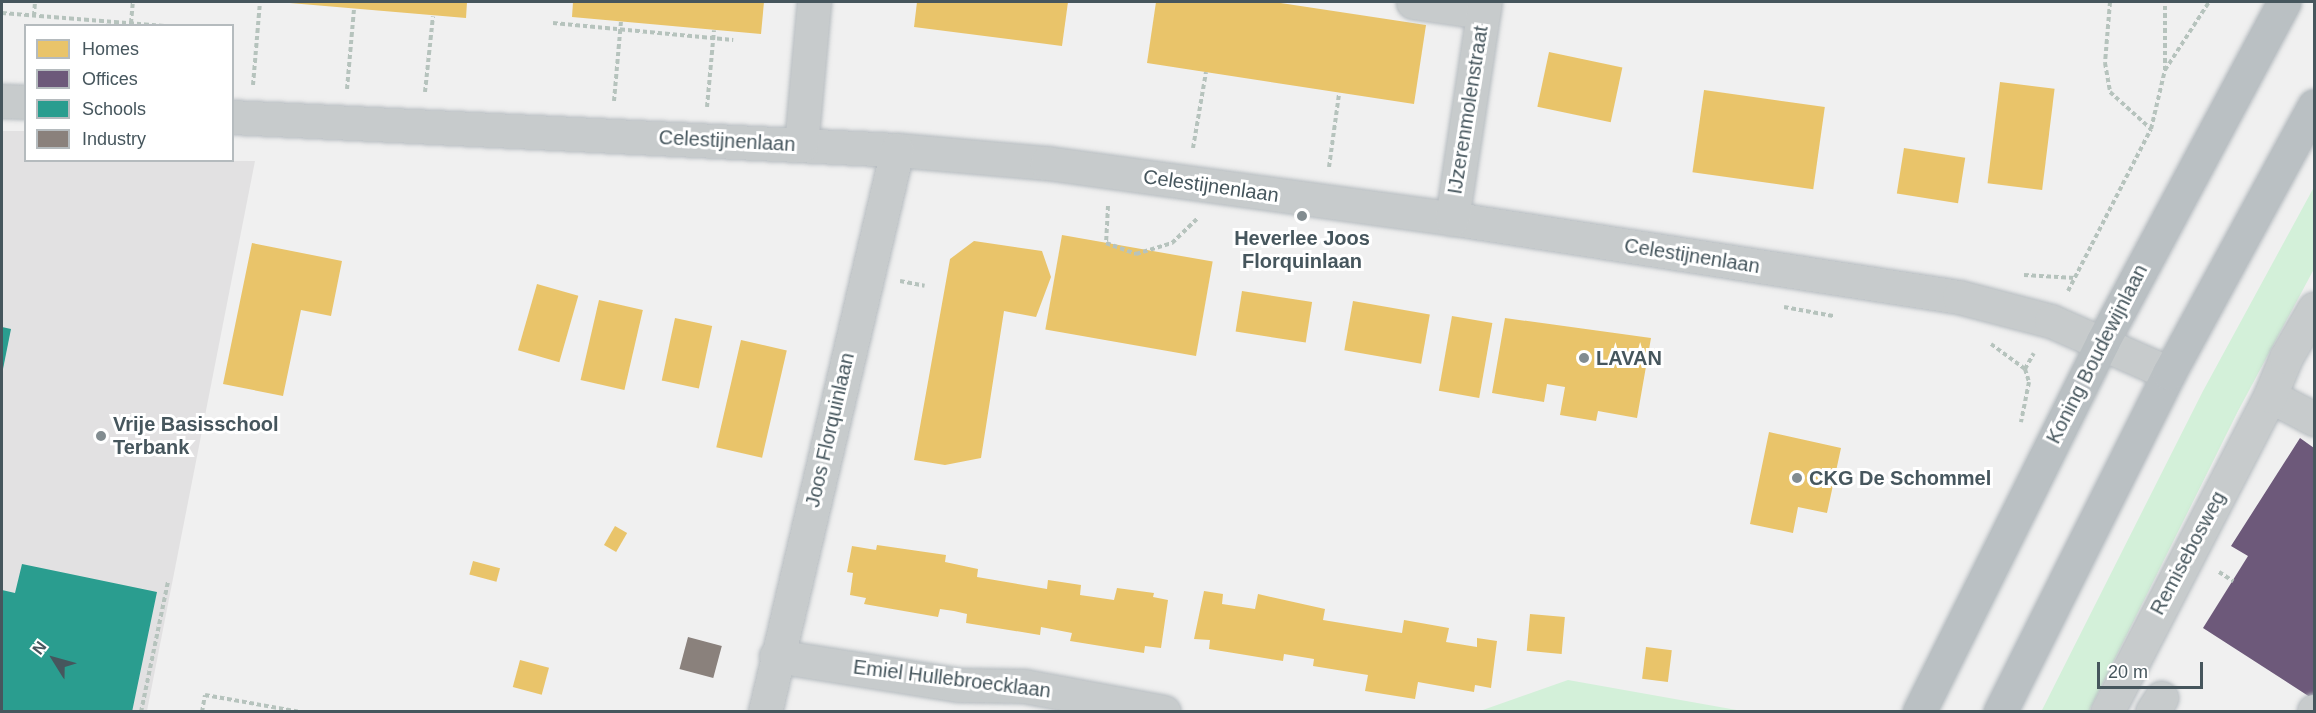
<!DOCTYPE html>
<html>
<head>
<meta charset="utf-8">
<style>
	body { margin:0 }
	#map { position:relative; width:2316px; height:713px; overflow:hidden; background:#f0f0f0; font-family:Helvetica,sans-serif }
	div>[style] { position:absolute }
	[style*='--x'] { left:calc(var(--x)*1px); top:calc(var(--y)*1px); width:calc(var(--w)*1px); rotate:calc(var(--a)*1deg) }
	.education>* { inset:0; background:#e2e1e2 }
	.green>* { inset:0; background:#d3f0d9 }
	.homes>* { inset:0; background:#e9c46a; transform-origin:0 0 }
	.offices>* { inset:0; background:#6d597a }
	.schools>* { inset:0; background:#2a9d8f }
	.industry>* { inset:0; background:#8a817c; transform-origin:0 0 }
	.path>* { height:4px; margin-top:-2px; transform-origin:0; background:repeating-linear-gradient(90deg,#b6c3bd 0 4.5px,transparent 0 7.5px) }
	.roads { filter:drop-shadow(0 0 2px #b5bbbf) drop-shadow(0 0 2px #b5bbbf) }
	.minor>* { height:33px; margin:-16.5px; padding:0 16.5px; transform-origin:16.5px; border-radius:16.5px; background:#c7cbcc }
	.highway>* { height:33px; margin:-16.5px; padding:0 16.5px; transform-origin:16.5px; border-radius:16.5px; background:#bac0c3 }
	.dots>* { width:16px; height:16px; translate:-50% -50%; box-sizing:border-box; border:3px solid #fff; border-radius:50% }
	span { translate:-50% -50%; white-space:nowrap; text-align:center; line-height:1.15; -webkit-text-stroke:6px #fff; paint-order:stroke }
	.street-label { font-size:20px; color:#46565d }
	.poi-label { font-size:20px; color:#46565d; font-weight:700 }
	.left { translate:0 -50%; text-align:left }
	.frame { position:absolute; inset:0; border:3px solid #46565d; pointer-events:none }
	.legend { position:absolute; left:24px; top:24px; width:210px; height:138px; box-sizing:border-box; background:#fff; border:2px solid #b5bbbe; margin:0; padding:8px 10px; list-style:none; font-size:18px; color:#46565d }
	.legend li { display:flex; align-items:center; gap:12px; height:30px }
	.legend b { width:30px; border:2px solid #b5bbbe }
	.north { position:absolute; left:24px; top:629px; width:60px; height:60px; -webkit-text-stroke:4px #fff; paint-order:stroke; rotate:307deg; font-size:16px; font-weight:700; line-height:24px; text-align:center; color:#46565d }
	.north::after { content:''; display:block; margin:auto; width:21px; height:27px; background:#46565d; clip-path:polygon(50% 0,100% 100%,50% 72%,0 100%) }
	.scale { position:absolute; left:2097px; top:662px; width:106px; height:27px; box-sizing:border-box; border:3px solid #46565d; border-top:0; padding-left:8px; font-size:18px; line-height:21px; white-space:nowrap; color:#46565d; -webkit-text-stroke:4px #fff; paint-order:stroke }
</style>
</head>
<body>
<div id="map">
	<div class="education">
		<div style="clip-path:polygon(2px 131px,25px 131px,26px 160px,255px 161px,147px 711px,2px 712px)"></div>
	</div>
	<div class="green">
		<div style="clip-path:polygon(2314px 187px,2314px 269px,2238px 411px,2089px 711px,2041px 712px,2203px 391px)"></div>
		<div style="clip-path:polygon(1568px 680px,1731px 709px,1742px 711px,1480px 711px)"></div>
	</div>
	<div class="homes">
		<div style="clip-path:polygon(278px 2px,467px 2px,466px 18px)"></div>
		<div style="clip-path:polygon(573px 2px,764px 2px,761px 34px,572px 17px)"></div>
		<div style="clip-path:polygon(917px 2px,1068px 2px,1062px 46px,914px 27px)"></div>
		<div style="clip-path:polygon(1156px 2px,1274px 2px,1426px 25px,1414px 104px,1147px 63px)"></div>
		<div style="left:1549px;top:52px;width:75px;height:56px;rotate:12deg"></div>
		<div style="left:2000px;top:82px;width:55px;height:102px;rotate:7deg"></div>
		<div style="left:1704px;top:90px;width:122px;height:83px;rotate:8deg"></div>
		<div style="left:1904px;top:148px;width:62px;height:46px;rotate:9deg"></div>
		<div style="left:1062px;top:235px;width:153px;height:96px;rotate:10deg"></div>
		<div style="clip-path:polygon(974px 241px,1042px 251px,1051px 277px,1036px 317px,1004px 311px,981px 458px,945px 465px,914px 460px,950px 259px)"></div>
		<div style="clip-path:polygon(252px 243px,342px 261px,331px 316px,301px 310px,283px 396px,223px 384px)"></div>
		<div style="left:537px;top:284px;width:43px;height:69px;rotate:16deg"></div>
		<div style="left:1242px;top:291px;width:71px;height:41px;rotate:9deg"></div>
		<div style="left:599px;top:300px;width:45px;height:82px;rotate:13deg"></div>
		<div style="left:1353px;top:301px;width:78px;height:50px;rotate:10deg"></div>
		<div style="left:1452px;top:316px;width:41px;height:76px;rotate:10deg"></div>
		<div style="left:675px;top:318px;width:38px;height:64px;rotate:12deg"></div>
		<div style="clip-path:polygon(1505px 318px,1651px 338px,1637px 418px,1598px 411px,1596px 421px,1560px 415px,1565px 387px,1547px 384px,1544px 402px,1492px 393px)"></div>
		<div style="left:741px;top:340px;width:47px;height:110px;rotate:13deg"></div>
		<div style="clip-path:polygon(1769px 432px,1841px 448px,1827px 513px,1798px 507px,1793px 533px,1750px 524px)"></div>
		<div style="left:615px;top:526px;width:14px;height:22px;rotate:30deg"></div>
		<div style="clip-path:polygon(877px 545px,946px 555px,945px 562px,978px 569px,977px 577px,1047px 589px,1048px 580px,1081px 585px,1080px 595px,1114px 600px,1117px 588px,1154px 593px,1153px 597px,1168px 600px,1161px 648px,1145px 646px,1144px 653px,1070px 641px,1072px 633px,1041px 627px,1040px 635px,966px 623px,967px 614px,954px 611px,940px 609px,938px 617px,864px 604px,866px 598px,850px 595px,853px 573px,847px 572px,852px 546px,876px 550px)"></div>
		<div style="left:473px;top:561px;width:28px;height:14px;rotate:15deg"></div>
		<div style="clip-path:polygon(1204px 591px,1223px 594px,1222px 604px,1255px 609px,1258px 594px,1325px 609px,1323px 620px,1402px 633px,1404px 620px,1449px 628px,1446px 642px,1477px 647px,1477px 638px,1497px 641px,1491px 688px,1475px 685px,1474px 692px,1418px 682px,1415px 699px,1365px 691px,1368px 675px,1313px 666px,1314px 659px,1284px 654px,1283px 661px,1209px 649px,1210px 640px,1194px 639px)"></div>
		<div style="left:1530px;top:614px;width:35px;height:37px;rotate:5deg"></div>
		<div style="left:1646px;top:647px;width:26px;height:32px;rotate:7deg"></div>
		<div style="left:520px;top:660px;width:30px;height:28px;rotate:15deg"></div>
	</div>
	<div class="offices">
		<div style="clip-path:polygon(2300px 438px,2314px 448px,2313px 699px,2203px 628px,2248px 556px,2231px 546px)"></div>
	</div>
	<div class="schools">
		<div style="clip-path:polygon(2px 327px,11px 329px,3px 369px,2px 369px)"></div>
		<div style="clip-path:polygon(22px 564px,157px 592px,132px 712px,2px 712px,2px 590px,15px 593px)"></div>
	</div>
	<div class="industry">
		<div style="left:688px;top:637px;width:35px;height:33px;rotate:15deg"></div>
	</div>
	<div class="path">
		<div style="--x:2110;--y:2;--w:61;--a:94.7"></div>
		<div style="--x:2105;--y:63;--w:29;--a:80"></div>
		<div style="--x:2110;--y:92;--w:55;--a:42.1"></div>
		<div style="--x:2;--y:13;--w:163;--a:4.6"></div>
		<div style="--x:34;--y:16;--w:14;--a:-86"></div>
		<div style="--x:131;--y:23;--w:21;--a:-85"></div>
		<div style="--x:553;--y:23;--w:181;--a:5.4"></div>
		<div style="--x:2165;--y:70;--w:81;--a:-57.1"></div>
		<div style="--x:253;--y:85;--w:83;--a:-85.2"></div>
		<div style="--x:347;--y:89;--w:80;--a:-85"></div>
		<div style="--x:425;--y:92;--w:76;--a:-84"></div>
		<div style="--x:614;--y:101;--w:80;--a:-85"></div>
		<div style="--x:707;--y:107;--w:77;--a:-84.8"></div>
		<div style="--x:1193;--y:148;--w:77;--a:-80.3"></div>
		<div style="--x:1329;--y:167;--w:74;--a:-82.2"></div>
		<div style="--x:1108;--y:206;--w:37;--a:93"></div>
		<div style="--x:1106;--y:243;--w:32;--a:20"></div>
		<div style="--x:1136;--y:254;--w:38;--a:-17"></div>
		<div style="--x:1172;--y:243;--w:36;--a:-44"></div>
		<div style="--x:2024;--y:275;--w:51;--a:3.4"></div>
		<div style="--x:900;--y:281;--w:25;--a:11"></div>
		<div style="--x:2068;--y:291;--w:182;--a:-62.9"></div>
		<div style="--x:2151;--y:129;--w:61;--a:-76.7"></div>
		<div style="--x:2165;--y:70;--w:68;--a:-90"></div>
		<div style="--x:1784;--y:307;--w:50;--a:10.4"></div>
		<div style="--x:1991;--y:344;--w:42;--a:36.3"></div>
		<div style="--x:2025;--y:369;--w:14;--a:73"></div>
		<div style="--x:2029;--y:382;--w:41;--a:101.3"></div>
		<div style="--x:2025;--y:369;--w:18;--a:-61"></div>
		<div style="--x:2219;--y:572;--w:17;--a:33"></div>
		<div style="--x:141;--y:712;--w:133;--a:-78.3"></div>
		<div style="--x:202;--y:712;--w:17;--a:-80"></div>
		<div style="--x:205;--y:695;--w:97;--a:10.1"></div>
	</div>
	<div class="roads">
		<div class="minor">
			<div style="--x:1413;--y:2;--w:71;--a:8.1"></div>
			<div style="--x:2;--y:101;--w:24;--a:2"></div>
			<div style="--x:232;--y:117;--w:666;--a:2.84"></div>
			<div style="--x:897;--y:150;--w:151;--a:5"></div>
			<div style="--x:1047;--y:163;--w:419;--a:7.8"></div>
			<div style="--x:1462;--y:220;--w:503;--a:8.81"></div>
			<div style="--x:1959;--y:297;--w:95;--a:14.6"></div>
			<div style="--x:2051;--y:321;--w:129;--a:23.8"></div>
			<div style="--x:801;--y:145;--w:144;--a:-84.8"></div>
			<div style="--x:1452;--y:219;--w:219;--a:-81.4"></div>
			<div style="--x:2270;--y:396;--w:50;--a:27.6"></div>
			<div style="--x:776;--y:656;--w:186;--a:9"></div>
			<div style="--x:960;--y:685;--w:64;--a:0.9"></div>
			<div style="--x:1024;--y:686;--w:142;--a:10.5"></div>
			<div style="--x:765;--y:712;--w:577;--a:-76.78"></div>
			<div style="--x:2107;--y:712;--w:356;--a:-62.7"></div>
			<div style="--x:2270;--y:396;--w:42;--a:-67.7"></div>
			<div style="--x:2286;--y:357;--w:56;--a:-59.7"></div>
			<div style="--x:2152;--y:712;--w:17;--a:-57"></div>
			<div style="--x:2314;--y:712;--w:1;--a:-90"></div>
		</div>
		<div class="highway">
			<div style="--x:1919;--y:712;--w:414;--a:-63.6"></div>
			<div style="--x:2103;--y:341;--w:384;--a:-61.9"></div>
			<div style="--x:2000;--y:712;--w:379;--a:-63.5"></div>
			<div style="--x:2169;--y:373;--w:304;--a:-61.5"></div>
		</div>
	</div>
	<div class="dots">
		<div style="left:1302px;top:216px;background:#828c90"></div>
		<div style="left:1584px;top:358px;background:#828c90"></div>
		<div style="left:101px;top:436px;background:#828c90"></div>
		<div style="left:1797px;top:478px;background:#828c90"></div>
	</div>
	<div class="street-label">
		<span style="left:1468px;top:110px;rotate:-81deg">IJzerenmolenstraat</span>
		<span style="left:727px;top:141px;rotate:3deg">Celestijnenlaan</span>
		<span style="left:1211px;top:186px;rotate:8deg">Celestijnenlaan</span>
		<span style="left:1692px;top:256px;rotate:9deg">Celestijnenlaan</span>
		<span style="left:2097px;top:354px;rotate:-63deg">Koning Boudewijnlaan</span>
		<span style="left:830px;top:430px;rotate:-77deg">Joos Florquinlaan</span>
		<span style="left:2188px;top:553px;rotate:-62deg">Remisebosweg</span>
		<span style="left:952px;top:679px;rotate:7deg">Emiel Hullebroecklaan</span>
	</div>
	<div class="poi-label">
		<span style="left:1302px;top:250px">Heverlee Joos<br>Florquinlaan</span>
		<span class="left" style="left:1596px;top:358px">LAVAN</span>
		<span class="left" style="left:113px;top:436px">Vrije Basisschool<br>Terbank</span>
		<span class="left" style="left:1809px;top:478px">CKG De Schommel</span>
	</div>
	<div class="frame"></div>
	<ul class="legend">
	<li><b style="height:16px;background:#e9c46a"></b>Homes</li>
	<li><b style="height:16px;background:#6d597a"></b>Offices</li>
	<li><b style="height:16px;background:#2a9d8f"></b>Schools</li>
	<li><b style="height:16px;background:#8a817c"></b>Industry</li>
	</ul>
	<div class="north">N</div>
	<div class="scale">20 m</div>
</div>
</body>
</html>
